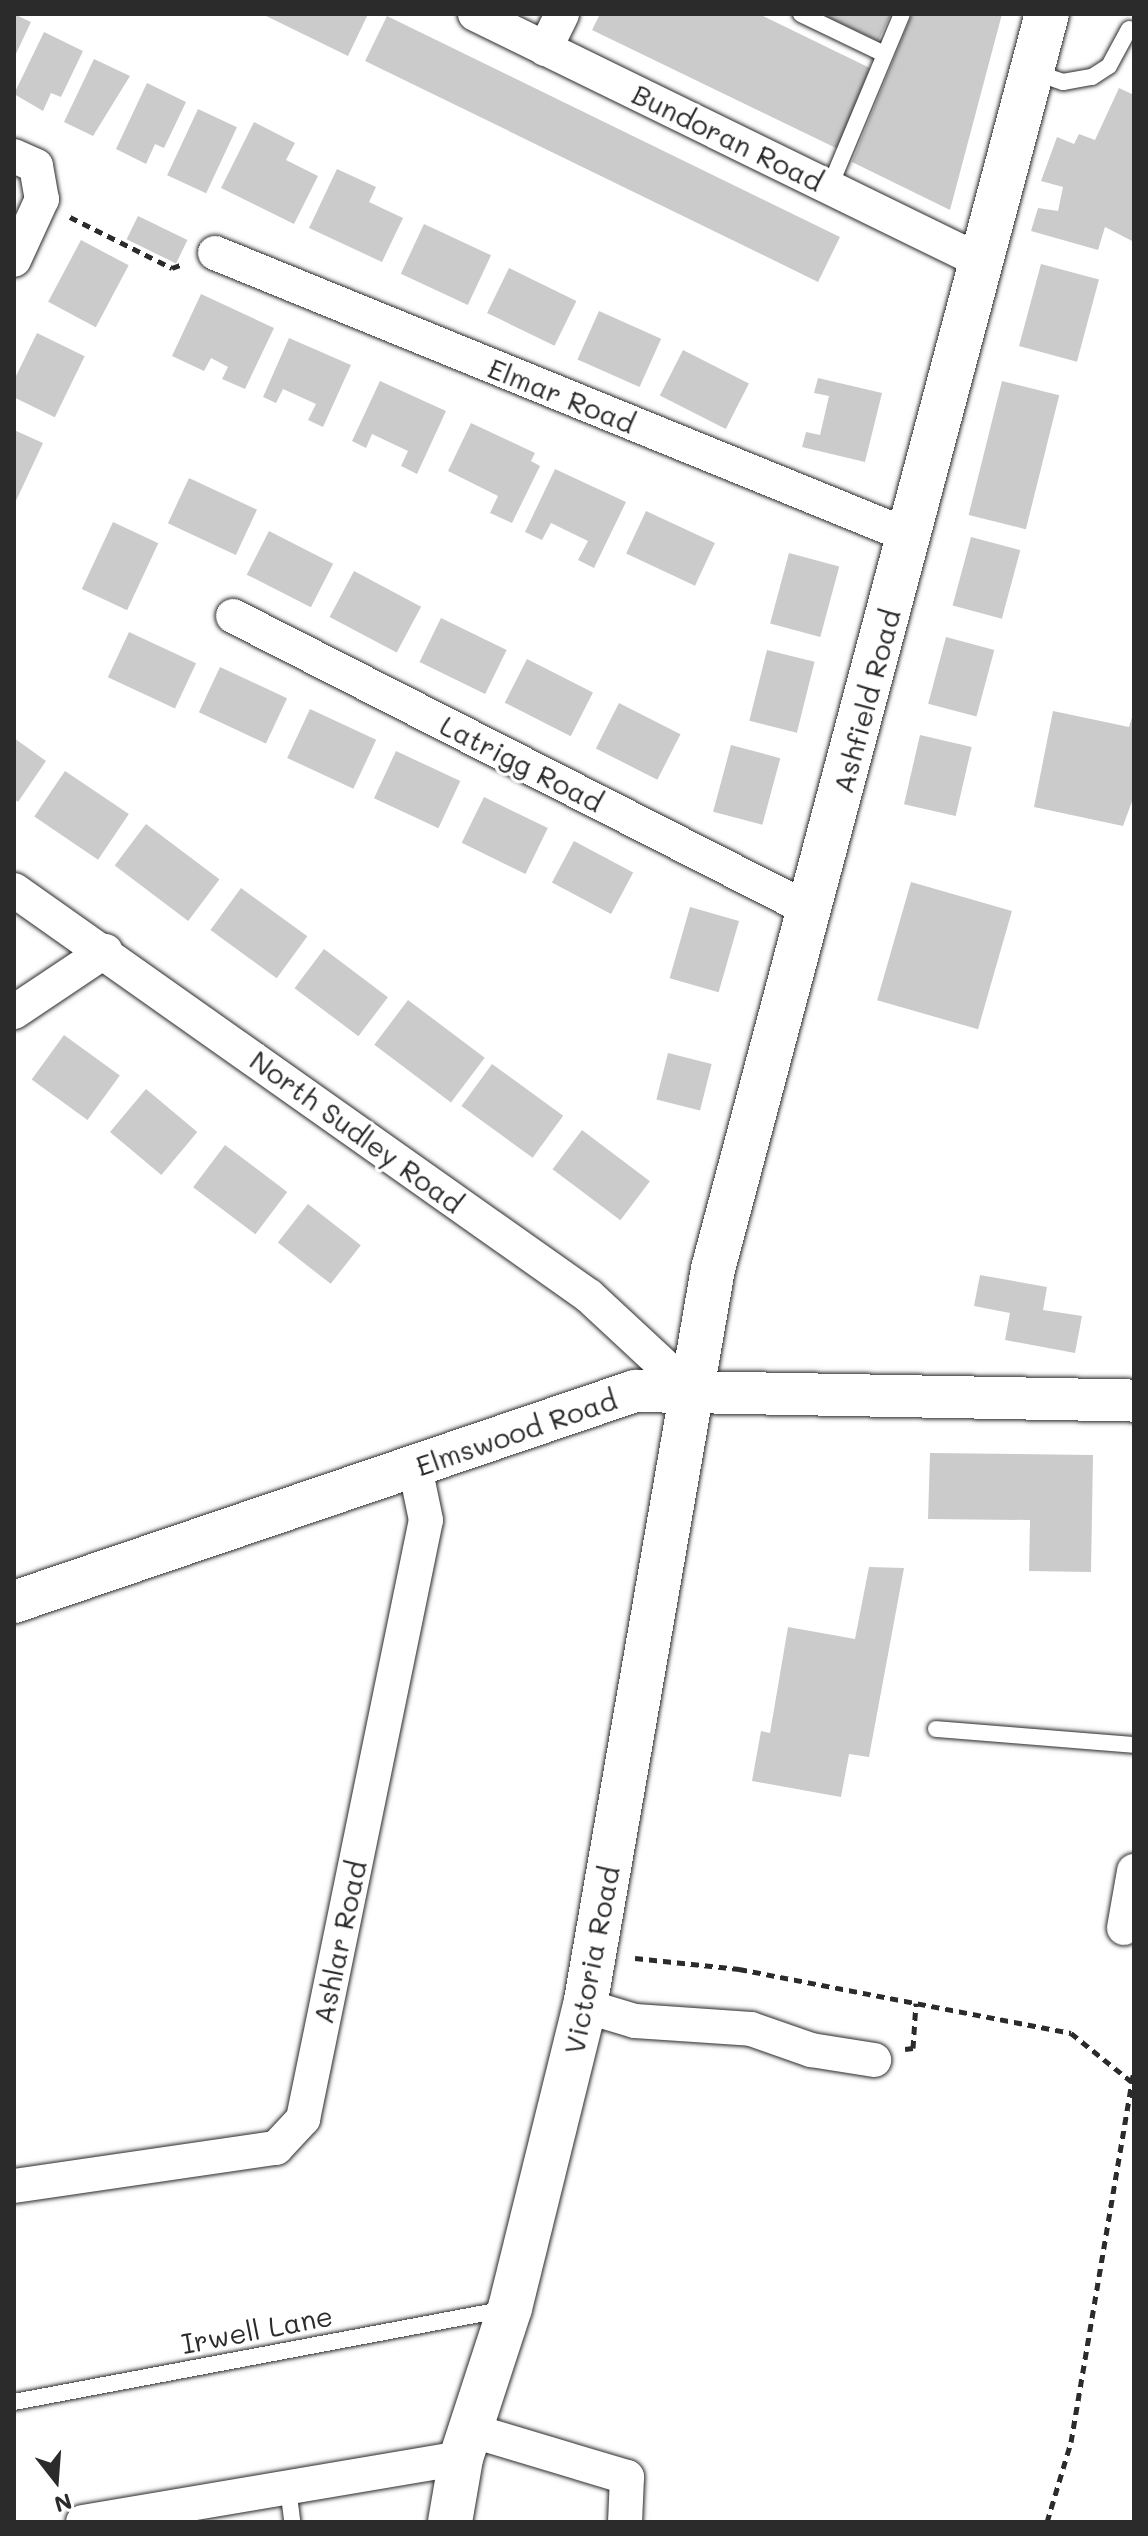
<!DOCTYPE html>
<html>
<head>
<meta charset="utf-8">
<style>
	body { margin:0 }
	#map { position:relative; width:1148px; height:2536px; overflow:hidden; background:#fff; font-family:Mali,sans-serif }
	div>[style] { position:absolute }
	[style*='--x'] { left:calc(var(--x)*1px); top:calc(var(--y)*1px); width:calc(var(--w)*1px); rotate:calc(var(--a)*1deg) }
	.building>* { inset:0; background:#cbcbcb; transform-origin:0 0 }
	.path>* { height:5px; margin-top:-2.5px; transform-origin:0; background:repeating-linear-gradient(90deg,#2b2b2b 0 8px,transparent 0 14px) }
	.roads { filter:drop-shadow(0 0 2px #2b2b2b) drop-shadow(0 0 2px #2b2b2b) }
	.service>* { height:16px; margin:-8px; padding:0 8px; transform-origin:8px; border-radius:8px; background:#fff }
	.minor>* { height:34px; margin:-17px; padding:0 17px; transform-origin:17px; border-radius:17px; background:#fff }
	.tertiary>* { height:42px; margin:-21px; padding:0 21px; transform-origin:21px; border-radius:21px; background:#fff }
	.primary>* { height:44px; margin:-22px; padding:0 22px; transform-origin:22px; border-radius:22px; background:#fff }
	span { translate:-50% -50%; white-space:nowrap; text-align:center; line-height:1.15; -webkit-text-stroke:7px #fff; paint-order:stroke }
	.street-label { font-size:28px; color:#2b2b2b }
	.frame { position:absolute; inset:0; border:16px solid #2b2b2b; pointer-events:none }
	.north { position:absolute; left:16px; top:2440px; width:80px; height:80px; -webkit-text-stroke:6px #fff; paint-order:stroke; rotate:163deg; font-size:22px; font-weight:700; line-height:32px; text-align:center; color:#2b2b2b }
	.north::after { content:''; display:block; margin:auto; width:28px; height:36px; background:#2b2b2b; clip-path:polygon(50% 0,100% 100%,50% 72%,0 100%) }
</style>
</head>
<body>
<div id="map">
	<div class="building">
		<div style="clip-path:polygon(14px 14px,31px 22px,14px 58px)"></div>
		<div style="clip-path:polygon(262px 14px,368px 14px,348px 56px)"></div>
		<div style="clip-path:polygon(600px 14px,759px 14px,876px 71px,838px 149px,592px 30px)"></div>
		<div style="clip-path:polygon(821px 14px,891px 14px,878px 41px)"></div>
		<div style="clip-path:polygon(912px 14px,1002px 14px,950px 210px,852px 162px)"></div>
		<div style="left:387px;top:16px;width:504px;height:50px;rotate:26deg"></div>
		<div style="clip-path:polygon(44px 32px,83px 51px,61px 97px,51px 93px,43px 111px,14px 94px)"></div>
		<div style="clip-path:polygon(94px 59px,130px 76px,93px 136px,64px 122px)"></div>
		<div style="clip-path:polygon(147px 83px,186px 102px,164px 148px,155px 144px,146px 164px,116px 149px)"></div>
		<div style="clip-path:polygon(1119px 88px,1134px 95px,1134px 242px,1105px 227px,1098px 250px,1031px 231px,1038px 208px,1058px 211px,1063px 187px,1041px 181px,1057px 137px,1074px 144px,1079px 134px,1095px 140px)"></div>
		<div style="left:198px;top:109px;width:43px;height:73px;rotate:25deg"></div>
		<div style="clip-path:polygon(254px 122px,295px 143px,286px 160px,318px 176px,294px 224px,221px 188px)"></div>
		<div style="clip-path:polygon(337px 169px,376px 187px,369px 202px,403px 218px,382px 262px,309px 228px)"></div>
		<div style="left:138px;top:216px;width:55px;height:26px;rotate:26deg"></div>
		<div style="left:424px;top:224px;width:74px;height:55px;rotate:25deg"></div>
		<div style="left:81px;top:240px;width:54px;height:70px;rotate:28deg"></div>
		<div style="left:1041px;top:264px;width:60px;height:85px;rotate:15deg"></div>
		<div style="left:509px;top:268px;width:75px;height:50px;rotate:26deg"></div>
		<div style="clip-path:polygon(201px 294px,274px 328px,245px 389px,222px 379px,228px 367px,211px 358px,204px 371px,172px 356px)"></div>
		<div style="left:599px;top:311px;width:68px;height:53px;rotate:24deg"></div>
		<div style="left:37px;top:333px;width:53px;height:68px;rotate:26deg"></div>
		<div style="clip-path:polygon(289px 338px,351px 365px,323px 427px,308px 420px,316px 404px,283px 389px,276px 403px,263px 397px)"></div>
		<div style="left:683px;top:350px;width:74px;height:51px;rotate:27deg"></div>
		<div style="clip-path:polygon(818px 378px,882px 393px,865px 462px,802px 447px,806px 432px,820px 435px,829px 396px,814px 393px)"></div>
		<div style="clip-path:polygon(380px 381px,446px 411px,417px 474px,401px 466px,408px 451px,372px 434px,366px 448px,352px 441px)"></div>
		<div style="left:1002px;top:381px;width:59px;height:138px;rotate:14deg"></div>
		<div style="clip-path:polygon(471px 423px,535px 453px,531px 461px,540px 466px,512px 523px,490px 513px,498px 496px,448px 471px)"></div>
		<div style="clip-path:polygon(14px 430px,43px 443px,14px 505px)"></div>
		<div style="clip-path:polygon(555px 469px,626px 502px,594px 568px,578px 560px,588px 541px,551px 523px,542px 540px,525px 532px)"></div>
		<div style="left:189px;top:478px;width:75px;height:50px;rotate:25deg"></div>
		<div style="left:646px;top:511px;width:76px;height:47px;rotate:25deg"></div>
		<div style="left:113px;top:522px;width:50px;height:74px;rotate:25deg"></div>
		<div style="left:269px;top:531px;width:72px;height:49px;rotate:27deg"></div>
		<div style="left:971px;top:537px;width:51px;height:71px;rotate:15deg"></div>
		<div style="left:789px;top:553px;width:52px;height:73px;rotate:15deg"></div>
		<div style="left:354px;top:571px;width:76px;height:52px;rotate:28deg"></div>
		<div style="left:441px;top:618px;width:73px;height:49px;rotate:26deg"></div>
		<div style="left:129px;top:632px;width:74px;height:50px;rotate:25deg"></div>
		<div style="left:946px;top:637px;width:50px;height:69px;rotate:15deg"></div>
		<div style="left:767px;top:650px;width:49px;height:73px;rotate:14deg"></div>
		<div style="left:527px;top:659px;width:74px;height:49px;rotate:27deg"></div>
		<div style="left:220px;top:667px;width:74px;height:50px;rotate:25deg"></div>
		<div style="left:619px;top:703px;width:69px;height:51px;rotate:27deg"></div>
		<div style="left:310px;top:709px;width:73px;height:54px;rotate:25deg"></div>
		<div style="clip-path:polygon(1053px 711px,1129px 727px,1134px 711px,1134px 796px,1123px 826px,1034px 807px)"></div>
		<div style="left:920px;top:735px;width:53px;height:71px;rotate:13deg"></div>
		<div style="clip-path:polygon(14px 738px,46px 761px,18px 802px,14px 799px)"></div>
		<div style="left:731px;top:745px;width:51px;height:69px;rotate:15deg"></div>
		<div style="left:396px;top:751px;width:71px;height:52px;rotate:25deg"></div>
		<div style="left:65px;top:771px;width:77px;height:55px;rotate:34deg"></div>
		<div style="left:484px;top:797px;width:71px;height:51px;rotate:26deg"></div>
		<div style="left:146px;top:824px;width:92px;height:52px;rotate:37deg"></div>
		<div style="left:574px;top:841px;width:67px;height:47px;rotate:28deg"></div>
		<div style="left:911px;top:882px;width:105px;height:123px;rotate:16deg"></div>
		<div style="left:241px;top:888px;width:82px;height:52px;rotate:36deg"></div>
		<div style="left:690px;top:907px;width:51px;height:74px;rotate:16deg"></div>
		<div style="left:324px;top:949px;width:80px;height:49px;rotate:37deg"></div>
		<div style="left:408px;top:1000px;width:96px;height:56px;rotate:37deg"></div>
		<div style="left:64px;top:1035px;width:69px;height:55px;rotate:36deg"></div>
		<div style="left:668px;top:1053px;width:45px;height:48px;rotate:14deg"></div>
		<div style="left:492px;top:1064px;width:88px;height:52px;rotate:36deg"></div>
		<div style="left:146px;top:1089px;width:67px;height:56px;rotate:40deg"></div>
		<div style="left:582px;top:1130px;width:85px;height:49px;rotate:37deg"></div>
		<div style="left:225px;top:1145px;width:78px;height:53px;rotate:37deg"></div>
		<div style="left:308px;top:1204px;width:67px;height:49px;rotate:38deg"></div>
		<div style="clip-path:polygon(980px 1275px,1047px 1287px,1043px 1310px,1082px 1316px,1075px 1353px,1005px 1340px,1010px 1313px,974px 1306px)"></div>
		<div style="clip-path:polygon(930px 1453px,1093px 1455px,1091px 1572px,1029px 1571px,1030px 1520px,928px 1519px)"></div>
		<div style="clip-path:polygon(869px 1567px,904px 1568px,869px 1757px,849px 1754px,841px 1797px,752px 1781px,761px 1731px,770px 1733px,788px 1627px,855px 1639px)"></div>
	</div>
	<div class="path">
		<div style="--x:70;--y:217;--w:114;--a:26.6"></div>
		<div style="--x:172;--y:268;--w:12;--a:-20"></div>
		<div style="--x:635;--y:1958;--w:105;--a:6"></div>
		<div style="--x:739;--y:1969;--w:338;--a:10.9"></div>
		<div style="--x:1071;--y:2033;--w:78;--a:38.8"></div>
		<div style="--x:905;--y:2049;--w:8;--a:-7"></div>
		<div style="--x:913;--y:2048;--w:45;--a:-86.2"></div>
		<div style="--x:1047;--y:2522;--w:84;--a:-73.3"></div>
		<div style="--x:1071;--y:2442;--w:377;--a:-80.4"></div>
	</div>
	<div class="roads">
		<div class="service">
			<div style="--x:801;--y:14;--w:90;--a:25.7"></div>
			<div style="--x:1034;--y:72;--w:31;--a:19"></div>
			<div style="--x:1063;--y:82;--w:29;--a:-10"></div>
			<div style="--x:1092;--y:77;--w:20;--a:-33"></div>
			<div style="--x:1109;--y:66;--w:42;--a:-61.6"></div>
			<div style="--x:830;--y:186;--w:186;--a:-67.3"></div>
			<div style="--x:936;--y:1729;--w:199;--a:4.6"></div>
			<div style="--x:14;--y:2402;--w:499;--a:-10.7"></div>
			<div style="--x:288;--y:2487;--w:35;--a:83"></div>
		</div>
		<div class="minor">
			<div style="--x:475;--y:14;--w:562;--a:26.06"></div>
			<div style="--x:545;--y:49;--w:39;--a:-64"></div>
			<div style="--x:14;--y:156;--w:24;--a:24"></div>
			<div style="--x:36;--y:166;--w:34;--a:80"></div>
			<div style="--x:42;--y:199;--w:67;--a:114.7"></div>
			<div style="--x:215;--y:253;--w:749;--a:22.18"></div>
			<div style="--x:233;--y:616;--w:650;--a:27"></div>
			<div style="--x:14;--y:890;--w:704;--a:35.23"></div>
			<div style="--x:589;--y:1296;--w:135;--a:42.9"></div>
			<div style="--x:14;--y:1012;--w:110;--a:-33.8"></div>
			<div style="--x:1124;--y:1928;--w:58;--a:-80"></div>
			<div style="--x:585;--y:2006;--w:52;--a:16.7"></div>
			<div style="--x:635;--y:2021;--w:116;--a:3.9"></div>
			<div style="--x:751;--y:2029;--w:64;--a:19.3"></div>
			<div style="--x:811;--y:2050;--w:64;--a:9"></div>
			<div style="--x:14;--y:2186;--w:265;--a:-8.3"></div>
			<div style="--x:276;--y:2148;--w:40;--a:-47"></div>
			<div style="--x:303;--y:2119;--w:611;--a:-78.4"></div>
			<div style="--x:426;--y:1520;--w:54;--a:-101.7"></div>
			<div style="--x:470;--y:2430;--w:164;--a:16.7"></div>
			<div style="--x:627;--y:2477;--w:45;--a:92.5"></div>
			<div style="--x:83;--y:2522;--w:383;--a:-9.6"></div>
		</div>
		<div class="tertiary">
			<div style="--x:14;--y:1602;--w:656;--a:-18.77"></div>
			<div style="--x:635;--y:1391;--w:499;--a:1.1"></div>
		</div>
		<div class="primary">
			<div style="--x:450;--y:2522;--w:65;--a:-80.2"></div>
			<div style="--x:461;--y:2458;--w:158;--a:-71.9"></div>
			<div style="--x:510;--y:2308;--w:311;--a:-76.1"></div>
			<div style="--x:585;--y:2006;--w:748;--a:-80.15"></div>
			<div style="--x:713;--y:1269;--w:1299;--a:-75.1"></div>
		</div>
	</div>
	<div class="street-label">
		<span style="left:728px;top:137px;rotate:26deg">Bundoran Road</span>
		<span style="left:562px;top:395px;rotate:22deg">Elmar Road</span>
		<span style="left:866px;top:701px;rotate:-75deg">Ashfield Road</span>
		<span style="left:522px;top:763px;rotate:27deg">Latrigg Road</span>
		<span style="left:357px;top:1131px;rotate:36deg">North Sudley Road</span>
		<span style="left:516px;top:1432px;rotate:-19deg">Elmswood Road</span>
		<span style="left:339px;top:1942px;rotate:-78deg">Ashlar Road</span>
		<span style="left:591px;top:1960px;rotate:-79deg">Victoria Road</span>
		<span style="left:257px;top:2329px;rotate:-11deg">Irwell Lane</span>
	</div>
	<div class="frame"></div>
	<div class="north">N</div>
</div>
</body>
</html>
